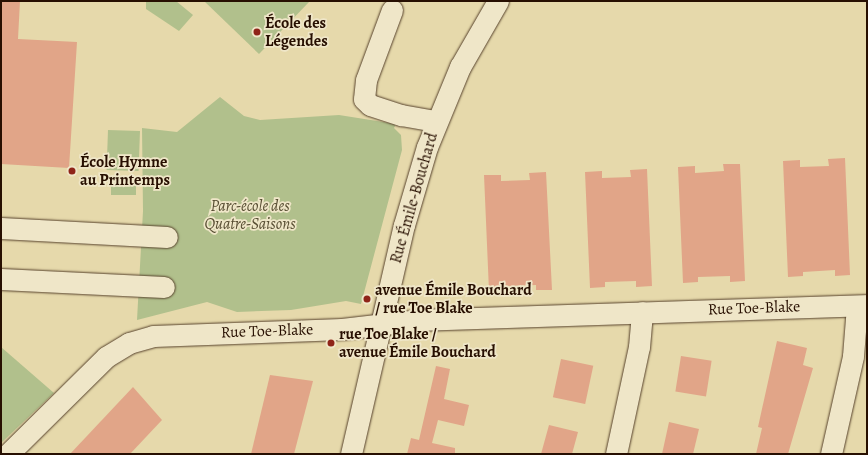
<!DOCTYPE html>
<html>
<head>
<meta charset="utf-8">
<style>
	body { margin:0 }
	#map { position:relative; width:868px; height:455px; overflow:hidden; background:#e6d9ab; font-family:Alegreya,serif }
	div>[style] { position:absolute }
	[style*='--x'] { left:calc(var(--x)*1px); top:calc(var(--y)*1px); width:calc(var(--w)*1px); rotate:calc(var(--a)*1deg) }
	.green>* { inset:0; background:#b1c08c; transform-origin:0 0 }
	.building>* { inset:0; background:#e1a588; transform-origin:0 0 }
	.roads { filter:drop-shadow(0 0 1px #57422c) drop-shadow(0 0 1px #57422c) }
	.minor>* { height:21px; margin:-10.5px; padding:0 10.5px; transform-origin:10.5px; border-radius:10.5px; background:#efe6c8 }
	.dots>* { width:11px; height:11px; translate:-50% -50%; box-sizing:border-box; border:2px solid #efe6c8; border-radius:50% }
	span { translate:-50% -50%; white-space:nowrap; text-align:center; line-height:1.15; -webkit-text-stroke:3.5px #efe6c8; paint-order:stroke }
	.poi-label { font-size:16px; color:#270f01; font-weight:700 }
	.left { translate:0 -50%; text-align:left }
	.street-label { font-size:16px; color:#270f01 }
	.park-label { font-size:16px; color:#574d32; font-style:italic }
	.frame { position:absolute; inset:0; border:2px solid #270f01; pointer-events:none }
</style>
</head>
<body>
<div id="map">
	<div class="green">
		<div style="clip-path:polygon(146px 1px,176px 1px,193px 15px,179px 31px,146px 9px)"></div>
		<div style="clip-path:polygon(204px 1px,310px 1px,259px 54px)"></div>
		<div style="clip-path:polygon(220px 97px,244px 116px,260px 120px,339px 115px,396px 124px,394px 128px,401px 135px,402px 150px,361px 304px,346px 301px,291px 310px,237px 312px,207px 302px,137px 320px,143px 211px,142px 128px,177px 132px)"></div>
		<div style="left:108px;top:130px;width:32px;height:40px;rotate:2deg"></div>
		<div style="left:136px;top:180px;width:15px;height:25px;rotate:90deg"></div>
		<div style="clip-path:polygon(1px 347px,54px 393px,1px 443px)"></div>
	</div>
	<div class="building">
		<div style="clip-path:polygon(1px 1px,20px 1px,18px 39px,77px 42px,69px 168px,1px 164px)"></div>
		<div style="clip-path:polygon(845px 158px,850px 275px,835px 276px,835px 270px,803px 272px,803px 276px,788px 277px,783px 161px,800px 160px,800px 167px,829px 166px,828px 159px)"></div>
		<div style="clip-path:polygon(723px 164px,740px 164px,745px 281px,730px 282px,730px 276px,698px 277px,698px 282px,683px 283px,678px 167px,695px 166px,695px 173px,724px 171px)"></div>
		<div style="clip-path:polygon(647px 169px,652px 286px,636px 287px,636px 281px,605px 282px,605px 287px,590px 288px,585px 172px,602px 171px,602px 178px,631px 177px,630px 170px)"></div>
		<div style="clip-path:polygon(546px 172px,552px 290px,536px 290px,536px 285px,504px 286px,504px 291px,489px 291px,484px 175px,501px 175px,501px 181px,530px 180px,529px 173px)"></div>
		<div style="clip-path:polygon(777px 341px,807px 348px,803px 365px,813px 368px,788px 454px,756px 454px,762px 428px,758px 427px)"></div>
		<div style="left:681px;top:356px;width:31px;height:36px;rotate:9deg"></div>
		<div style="left:561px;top:359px;width:33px;height:39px;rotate:12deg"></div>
		<div style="clip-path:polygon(436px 366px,450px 369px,444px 399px,469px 405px,464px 426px,438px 420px,432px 443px,455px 448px,455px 454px,407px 454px,411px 438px,419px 440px)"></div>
		<div style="clip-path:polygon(270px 375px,313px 381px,294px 454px,251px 454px)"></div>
		<div style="clip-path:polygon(133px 387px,162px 420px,130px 454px,70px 454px)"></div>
		<div style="clip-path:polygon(669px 422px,699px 429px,693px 454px,662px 454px)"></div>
		<div style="clip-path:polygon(549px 425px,578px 432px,572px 454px,541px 454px)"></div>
	</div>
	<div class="roads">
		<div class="minor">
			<div style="--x:392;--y:10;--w:75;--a:110.4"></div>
			<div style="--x:366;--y:80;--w:19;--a:96"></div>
			<div style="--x:364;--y:99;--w:8;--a:45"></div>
			<div style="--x:370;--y:105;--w:33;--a:18"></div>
			<div style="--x:401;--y:115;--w:36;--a:10"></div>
			<div style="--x:1;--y:228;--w:166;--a:3.1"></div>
			<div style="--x:1;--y:279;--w:163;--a:2.8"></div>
			<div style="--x:8;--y:454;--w:138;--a:-44.7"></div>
			<div style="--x:106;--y:357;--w:27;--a:-31"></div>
			<div style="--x:129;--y:343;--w:25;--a:-16"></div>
			<div style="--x:153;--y:336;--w:189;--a:-2.1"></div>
			<div style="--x:342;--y:329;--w:78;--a:-6.7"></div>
			<div style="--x:419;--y:320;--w:448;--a:-1.9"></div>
			<div style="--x:351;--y:454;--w:235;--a:-77"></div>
			<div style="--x:404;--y:225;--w:81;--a:-73.6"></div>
			<div style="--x:427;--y:147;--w:87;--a:-67.6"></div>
			<div style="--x:460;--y:67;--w:76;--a:-60.1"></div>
			<div style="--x:616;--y:454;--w:109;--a:-77.9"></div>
			<div style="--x:639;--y:347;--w:35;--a:-85"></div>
			<div style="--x:831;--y:454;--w:100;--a:-77.3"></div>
			<div style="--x:853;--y:356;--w:50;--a:-85.4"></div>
		</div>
	</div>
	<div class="dots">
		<div style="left:257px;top:32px;background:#8f2418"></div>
		<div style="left:72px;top:171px;background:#8f2418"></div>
		<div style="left:367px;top:299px;background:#8f2418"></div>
		<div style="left:331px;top:343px;background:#8f2418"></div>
	</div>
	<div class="poi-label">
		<span class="left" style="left:265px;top:32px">École des<br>Légendes</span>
		<span class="left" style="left:80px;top:171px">École Hymne<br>au Printemps</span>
		<span class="left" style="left:375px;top:299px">avenue Émile Bouchard<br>/ rue Toe Blake</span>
		<span class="left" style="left:339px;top:343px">rue Toe Blake /<br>avenue Émile Bouchard</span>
	</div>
	<div class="street-label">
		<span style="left:414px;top:198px;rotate:-74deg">Rue Émile-Bouchard</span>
		<span style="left:754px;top:308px;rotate:-2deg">Rue Toe-Blake</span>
		<span style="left:267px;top:331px;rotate:-2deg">Rue Toe-Blake</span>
	</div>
	<div class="park-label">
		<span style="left:250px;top:215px">Parc-école des<br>Quatre-Saisons</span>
	</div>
	<div class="frame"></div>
</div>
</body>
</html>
